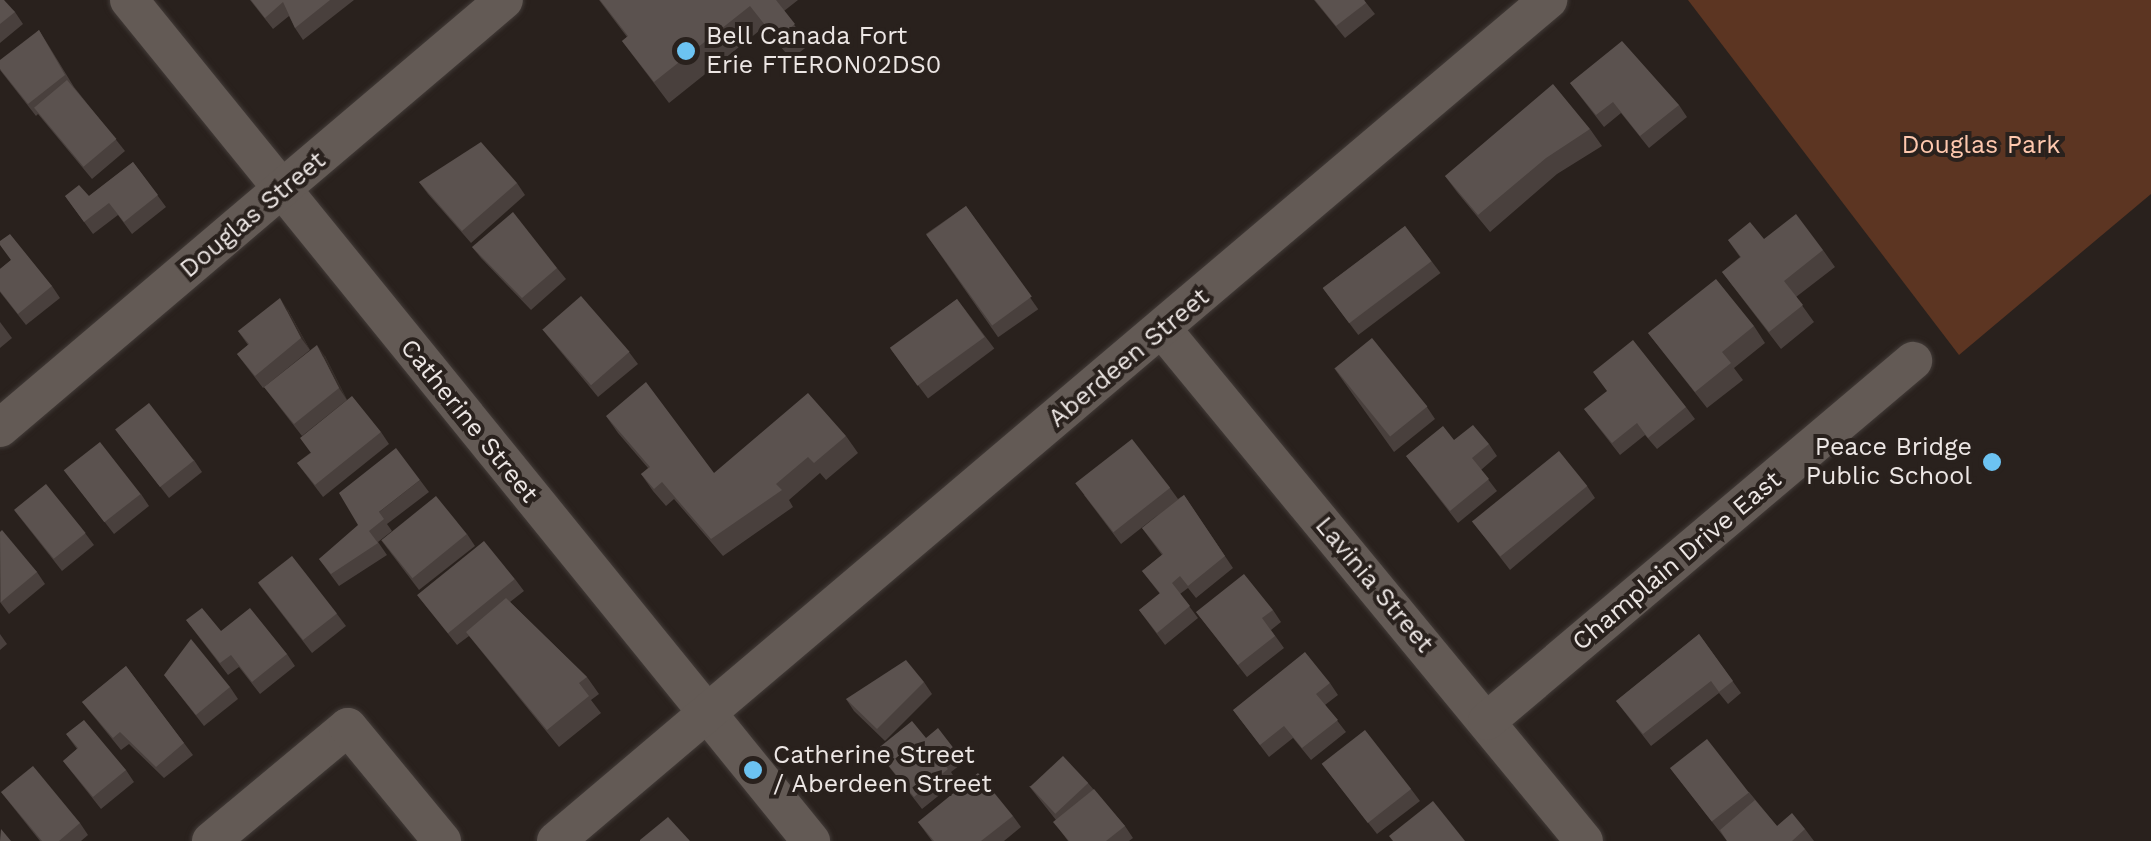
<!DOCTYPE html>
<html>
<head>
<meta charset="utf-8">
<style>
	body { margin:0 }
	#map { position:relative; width:2151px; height:841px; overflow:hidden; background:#29211d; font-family:"Work Sans",sans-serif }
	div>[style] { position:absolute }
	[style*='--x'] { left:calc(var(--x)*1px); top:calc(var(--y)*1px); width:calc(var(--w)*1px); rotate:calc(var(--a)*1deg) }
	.green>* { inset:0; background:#5c3522 }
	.roads { filter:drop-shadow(0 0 2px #423b38) drop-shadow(0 0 2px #423b38) }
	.minor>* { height:38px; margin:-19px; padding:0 19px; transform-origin:19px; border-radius:19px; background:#635a55 }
	.wall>* { inset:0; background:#49403d; transform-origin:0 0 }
	.shaded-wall>* { inset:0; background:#352c28 }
	.building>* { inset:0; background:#5b524f; transform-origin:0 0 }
	.dots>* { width:28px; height:28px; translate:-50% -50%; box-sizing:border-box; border:5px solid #29211d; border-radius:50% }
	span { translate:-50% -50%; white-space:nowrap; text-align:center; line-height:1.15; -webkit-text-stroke:8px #29211d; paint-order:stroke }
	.poi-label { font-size:25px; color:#ece6e4 }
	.left { translate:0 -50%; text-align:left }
	.right { translate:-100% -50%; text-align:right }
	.park-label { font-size:25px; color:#fec8ae }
	.street-label { font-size:25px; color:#ece6e4 }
</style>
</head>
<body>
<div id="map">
	<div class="green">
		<div style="clip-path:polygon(1688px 0,2151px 0,2151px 194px,1959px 355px)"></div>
	</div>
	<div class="roads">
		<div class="minor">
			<div style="--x:129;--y:0;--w:1083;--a:50.96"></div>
			<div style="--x:1163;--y:330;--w:662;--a:50.52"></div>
			<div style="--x:0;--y:428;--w:661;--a:-40.34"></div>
			<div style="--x:1487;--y:721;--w:558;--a:-40.2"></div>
			<div style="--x:211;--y:841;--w:178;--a:-39.8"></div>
			<div style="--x:348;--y:727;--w:148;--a:50.5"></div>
			<div style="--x:556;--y:841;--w:1301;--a:-40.29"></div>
		</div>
	</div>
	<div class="wall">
		<div style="clip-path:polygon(0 0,15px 12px,23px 24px,0 43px)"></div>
		<div style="clip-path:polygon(250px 0,354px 0,303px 40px,295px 28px,289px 16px,273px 29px)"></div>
		<div style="clip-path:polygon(599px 0,798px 0,784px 11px,809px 45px,791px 59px,764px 27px,669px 103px,622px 41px,627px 37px)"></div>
		<div style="clip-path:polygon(1314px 0,1364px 0,1375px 14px,1345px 38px)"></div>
		<div style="clip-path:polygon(39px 30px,74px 87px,125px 151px,92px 179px,38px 114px,36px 116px,0 70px)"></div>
		<div style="clip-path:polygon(1570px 83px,1679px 105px,1687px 117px,1649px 148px,1621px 113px,1604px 127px)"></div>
		<div style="clip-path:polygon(1590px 129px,1602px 146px,1557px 174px,1490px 232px,1457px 192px,1445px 176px)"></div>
		<div style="clip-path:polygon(133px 162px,166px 207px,132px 234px,118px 215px,93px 234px,65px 196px,89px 196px)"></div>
		<div style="clip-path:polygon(419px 182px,517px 183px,525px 195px,471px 243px,428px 194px)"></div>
		<div style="left:966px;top:206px;width:126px;height:49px;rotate:55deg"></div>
		<div style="left:1405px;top:226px;width:59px;height:103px;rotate:53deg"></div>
		<div style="clip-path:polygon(1764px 239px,1823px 250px,1835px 267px,1796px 297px,1814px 322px,1781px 349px,1722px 272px,1740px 257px,1728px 240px)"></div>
		<div style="clip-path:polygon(472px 247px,557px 268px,566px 279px,531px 310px,481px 258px)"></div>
		<div style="clip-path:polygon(11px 260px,52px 286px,60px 298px,26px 325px,0 292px,0 269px)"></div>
		<div style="left:957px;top:299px;width:62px;height:83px;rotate:53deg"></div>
		<div style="clip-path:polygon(288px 310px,310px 350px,263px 388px,237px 354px,248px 345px,238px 331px)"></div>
		<div style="clip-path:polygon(0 322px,12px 338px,0 348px)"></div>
		<div style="clip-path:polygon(1754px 326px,1765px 343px,1734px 368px,1743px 380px,1707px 408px,1648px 333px)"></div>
		<div style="clip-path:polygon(542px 329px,629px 352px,638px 364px,598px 397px)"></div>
		<div style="clip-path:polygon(325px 356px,347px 400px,302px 436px,264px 387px)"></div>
		<div style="clip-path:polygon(1334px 368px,1427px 407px,1435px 419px,1394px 452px)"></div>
		<div style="clip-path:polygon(1686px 407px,1695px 419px,1657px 449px,1645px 435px,1620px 455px,1584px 409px)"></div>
		<div style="clip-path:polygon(606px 416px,714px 473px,846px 436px,858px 453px,826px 480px,820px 473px,789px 500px,793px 507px,723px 556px,674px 499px,666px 506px,653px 491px,641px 474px,648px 468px,618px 433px)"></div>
		<div style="clip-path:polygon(116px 430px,194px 460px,202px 472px,169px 498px)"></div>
		<div style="clip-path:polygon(381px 432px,389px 444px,323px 497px,297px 463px,310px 453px)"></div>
		<div style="clip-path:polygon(1489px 444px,1497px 456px,1481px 470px,1497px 491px,1458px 523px,1406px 456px)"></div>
		<div style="clip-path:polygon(64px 470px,141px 494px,149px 506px,114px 534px)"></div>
		<div style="clip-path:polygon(420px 480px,429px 492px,387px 524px,392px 531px,378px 542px,387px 555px,339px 586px,319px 559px)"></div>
		<div style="clip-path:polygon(1587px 486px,1595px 498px,1510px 570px,1472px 521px)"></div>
		<div style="clip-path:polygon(1170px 488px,1178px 499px,1184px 495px,1233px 568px,1196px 598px,1188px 588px,1180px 594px,1198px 618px,1165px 645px,1139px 610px,1160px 594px,1142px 571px,1162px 555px,1142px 528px,1159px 514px,1121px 544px,1084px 495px)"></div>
		<div style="clip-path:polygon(14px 510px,85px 533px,94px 545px,62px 571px)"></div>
		<div style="clip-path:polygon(0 532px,37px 572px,45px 584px,9px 614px,0 602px)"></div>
		<div style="clip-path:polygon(467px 534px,475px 546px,419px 590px,381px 540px)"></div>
		<div style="clip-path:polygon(515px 579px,524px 591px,510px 602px,587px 677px,599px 694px,591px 700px,601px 713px,559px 747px,469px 636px,457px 645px,417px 595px)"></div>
		<div style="clip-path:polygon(258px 583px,337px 614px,346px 626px,312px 653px)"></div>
		<div style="clip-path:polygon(1273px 610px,1281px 622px,1271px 630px,1284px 648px,1247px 677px,1196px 612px)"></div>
		<div style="clip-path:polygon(186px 620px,287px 654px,295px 666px,260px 694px,239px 667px,228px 675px)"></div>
		<div style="clip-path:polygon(0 634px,7px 644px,0 650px)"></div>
		<div style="clip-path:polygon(1699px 634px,1741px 693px,1728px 704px,1719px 693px,1651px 746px,1616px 701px)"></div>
		<div style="clip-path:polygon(126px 666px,193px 755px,164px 778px,129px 744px,121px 750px,82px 702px)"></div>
		<div style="clip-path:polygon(164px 675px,230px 687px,238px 699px,204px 726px)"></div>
		<div style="clip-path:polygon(924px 682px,932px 694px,885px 741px,854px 711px,846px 699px)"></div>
		<div style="clip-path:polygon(1330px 683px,1338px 695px,1325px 705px,1346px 732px,1311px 760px,1293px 738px,1269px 757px,1233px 710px)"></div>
		<div style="clip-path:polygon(66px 734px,126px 770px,134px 782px,101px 809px,63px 761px,77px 749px)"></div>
		<div style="clip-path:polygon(926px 738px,955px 750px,964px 762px,951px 772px,957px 781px,922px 809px,876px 750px)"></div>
		<div style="clip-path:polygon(1322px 764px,1411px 789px,1420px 801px,1377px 834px)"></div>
		<div style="clip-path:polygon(1670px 768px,1749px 792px,1777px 826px,1805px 829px,1814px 841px,1727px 841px)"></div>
		<div style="clip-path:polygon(1088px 783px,1125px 826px,1133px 838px,1129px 841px,1068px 841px,1054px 822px,1056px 820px,1029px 786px)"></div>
		<div style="clip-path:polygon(1px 792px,80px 823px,88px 835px,81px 841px,40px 841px)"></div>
		<div style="clip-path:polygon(1013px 816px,1021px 827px,1004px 841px,932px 841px,918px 822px)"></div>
	</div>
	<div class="shaded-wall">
		<div style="clip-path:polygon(280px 298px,288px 310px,310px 350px,301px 338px)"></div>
		<div style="clip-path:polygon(317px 345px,325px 356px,347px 400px,339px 388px)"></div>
	</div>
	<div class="building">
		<div style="clip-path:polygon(0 0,4px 0,15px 12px,0 24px)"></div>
		<div style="clip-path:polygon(251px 0,330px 0,295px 28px,283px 2px,265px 18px)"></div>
		<div style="clip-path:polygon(600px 0,776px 0,795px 24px,776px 39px,750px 6px,654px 82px,622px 41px,628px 36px)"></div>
		<div style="clip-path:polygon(1315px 0,1364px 0,1366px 3px,1336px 26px)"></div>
		<div style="clip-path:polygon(39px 30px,65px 75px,28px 104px,0 69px,0 60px)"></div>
		<div style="clip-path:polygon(1622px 41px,1679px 105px,1640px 136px,1613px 102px,1596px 115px,1570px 83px)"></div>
		<div style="left:67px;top:80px;width:77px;height:43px;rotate:50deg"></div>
		<div style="clip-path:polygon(1553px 84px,1590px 129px,1546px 158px,1478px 215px,1445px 176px)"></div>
		<div style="clip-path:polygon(481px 142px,517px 183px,462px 231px,419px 182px)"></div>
		<div style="clip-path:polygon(133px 162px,158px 195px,124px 222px,109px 203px,84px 222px,65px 196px,79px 185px,89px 196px)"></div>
		<div style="left:966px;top:206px;width:112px;height:49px;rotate:54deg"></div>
		<div style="clip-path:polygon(513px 212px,557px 268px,522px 298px,472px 247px)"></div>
		<div style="clip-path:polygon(1796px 214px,1823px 250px,1784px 281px,1803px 305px,1769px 332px,1722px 272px,1741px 257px,1728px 240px,1750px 222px,1764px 239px)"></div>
		<div style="left:1405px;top:226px;width:44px;height:103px;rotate:53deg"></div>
		<div style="clip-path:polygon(10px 234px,52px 286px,18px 314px,0 291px,0 269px,11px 260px,0 245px,0 241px)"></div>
		<div style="clip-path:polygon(1716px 279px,1754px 326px,1722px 352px,1731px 363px,1695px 392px,1648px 333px)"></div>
		<div style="left:581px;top:296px;width:74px;height:51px;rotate:49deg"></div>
		<div style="clip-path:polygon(280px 298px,301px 338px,255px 376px,237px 354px,249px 344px,238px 331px)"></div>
		<div style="left:957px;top:299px;width:47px;height:83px;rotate:54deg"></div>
		<div style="left:1372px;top:338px;width:88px;height:48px;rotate:51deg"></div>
		<div style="clip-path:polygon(1633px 340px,1686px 407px,1648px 438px,1637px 423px,1612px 443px,1584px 409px,1607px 391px,1593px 372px)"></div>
		<div style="clip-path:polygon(317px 345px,339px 388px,294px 424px,264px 387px)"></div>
		<div style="clip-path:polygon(646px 382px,714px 473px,808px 393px,846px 436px,814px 463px,808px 457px,776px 484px,782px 490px,711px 539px,662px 482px,654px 489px,641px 474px,650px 467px,606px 416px)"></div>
		<div style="clip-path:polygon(352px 396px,381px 432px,315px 485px,297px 463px,311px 453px,300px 438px)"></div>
		<div style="left:149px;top:403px;width:73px;height:43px;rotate:52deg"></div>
		<div style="clip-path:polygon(1473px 425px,1489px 444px,1472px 458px,1489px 479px,1450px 511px,1406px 456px,1443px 426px,1454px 440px)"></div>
		<div style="left:1132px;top:439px;width:62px;height:72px;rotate:52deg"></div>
		<div style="left:100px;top:442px;width:66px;height:46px;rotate:52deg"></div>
		<div style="clip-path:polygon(396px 448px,420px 480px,379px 512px,384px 519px,369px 531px,378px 543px,331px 574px,319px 559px,358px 525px,339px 493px)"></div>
		<div style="left:1559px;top:451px;width:45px;height:112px;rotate:51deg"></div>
		<div style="left:46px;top:484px;width:63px;height:41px;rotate:51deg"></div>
		<div style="clip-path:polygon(1184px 495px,1225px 556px,1188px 586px,1180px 576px,1172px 583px,1190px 606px,1157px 633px,1139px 610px,1160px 593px,1142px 571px,1163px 554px,1142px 528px)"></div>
		<div style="left:436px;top:496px;width:49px;height:70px;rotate:51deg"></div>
		<div style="clip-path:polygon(2px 530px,37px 572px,1px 602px,0 532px)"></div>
		<div style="left:484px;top:541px;width:49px;height:86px;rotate:51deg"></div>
		<div style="left:292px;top:556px;width:73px;height:43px;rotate:52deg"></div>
		<div style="clip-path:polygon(1244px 574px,1273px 610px,1262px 618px,1275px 636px,1238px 665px,1196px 612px)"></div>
		<div style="clip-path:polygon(506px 598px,587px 677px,579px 683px,589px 696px,547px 730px,466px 632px)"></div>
		<div style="clip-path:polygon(202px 608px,221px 631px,250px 608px,287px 654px,252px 682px,231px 655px,220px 663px,186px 620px)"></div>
		<div style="clip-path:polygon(1699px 634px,1733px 681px,1719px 692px,1711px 681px,1643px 734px,1616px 701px)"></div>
		<div style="clip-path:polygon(191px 639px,230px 687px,196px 715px,164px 675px)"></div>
		<div style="clip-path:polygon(1305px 652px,1330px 683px,1316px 694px,1338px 720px,1302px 748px,1284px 726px,1260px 745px,1233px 710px)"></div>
		<div style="clip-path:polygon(906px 660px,924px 682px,877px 729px,846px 699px)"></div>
		<div style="clip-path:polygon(126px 666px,184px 743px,156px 767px,120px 732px,113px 738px,82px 702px)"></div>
		<div style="clip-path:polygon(84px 720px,126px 770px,93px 797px,63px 761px,78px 748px,66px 734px)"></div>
		<div style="clip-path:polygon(912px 721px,926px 738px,938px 728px,955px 750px,942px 761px,948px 769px,914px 797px,876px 750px)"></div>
		<div style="left:1365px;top:730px;width:75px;height:55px;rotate:52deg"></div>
		<div style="left:1707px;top:739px;width:68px;height:47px;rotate:52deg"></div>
		<div style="left:1063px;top:756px;width:37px;height:45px;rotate:47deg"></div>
		<div style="clip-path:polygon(33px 766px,80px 823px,59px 841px,42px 841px,1px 792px)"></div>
		<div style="clip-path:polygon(978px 773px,1013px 816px,981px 841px,934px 841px,918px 822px)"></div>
		<div style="clip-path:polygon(1094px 789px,1125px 826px,1106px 841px,1069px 841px,1053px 822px)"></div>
		<div style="clip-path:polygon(1755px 800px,1777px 826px,1792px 813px,1805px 829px,1792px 841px,1727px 841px,1720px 830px)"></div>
		<div style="clip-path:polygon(1433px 801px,1465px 841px,1393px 841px,1389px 836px)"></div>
		<div style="clip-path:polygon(668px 817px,690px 841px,640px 841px,640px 840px)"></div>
		<div style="clip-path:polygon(1px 829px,11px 841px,0 841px)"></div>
	</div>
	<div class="dots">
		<div style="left:686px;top:51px;background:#6cc3f2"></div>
		<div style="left:1992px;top:462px;background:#6cc3f2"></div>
		<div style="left:753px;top:770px;background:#6cc3f2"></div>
	</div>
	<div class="poi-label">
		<span class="left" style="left:706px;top:51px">Bell Canada Fort<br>Erie FTERON02DS0</span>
		<span class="right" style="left:1972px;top:462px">Peace Bridge<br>Public School</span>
		<span class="left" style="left:773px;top:770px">Catherine Street<br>/ Aberdeen Street</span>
	</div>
	<div class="park-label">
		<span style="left:1981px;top:145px">Douglas Park</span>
	</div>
	<div class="street-label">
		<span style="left:253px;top:215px;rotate:-40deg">Douglas Street</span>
		<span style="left:1129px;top:358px;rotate:-40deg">Aberdeen Street</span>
		<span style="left:469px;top:421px;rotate:51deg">Catherine Street</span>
		<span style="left:1677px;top:561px;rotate:-40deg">Champlain Drive East</span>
		<span style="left:1374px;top:585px;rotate:50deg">Lavinia Street</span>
	</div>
</div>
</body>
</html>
